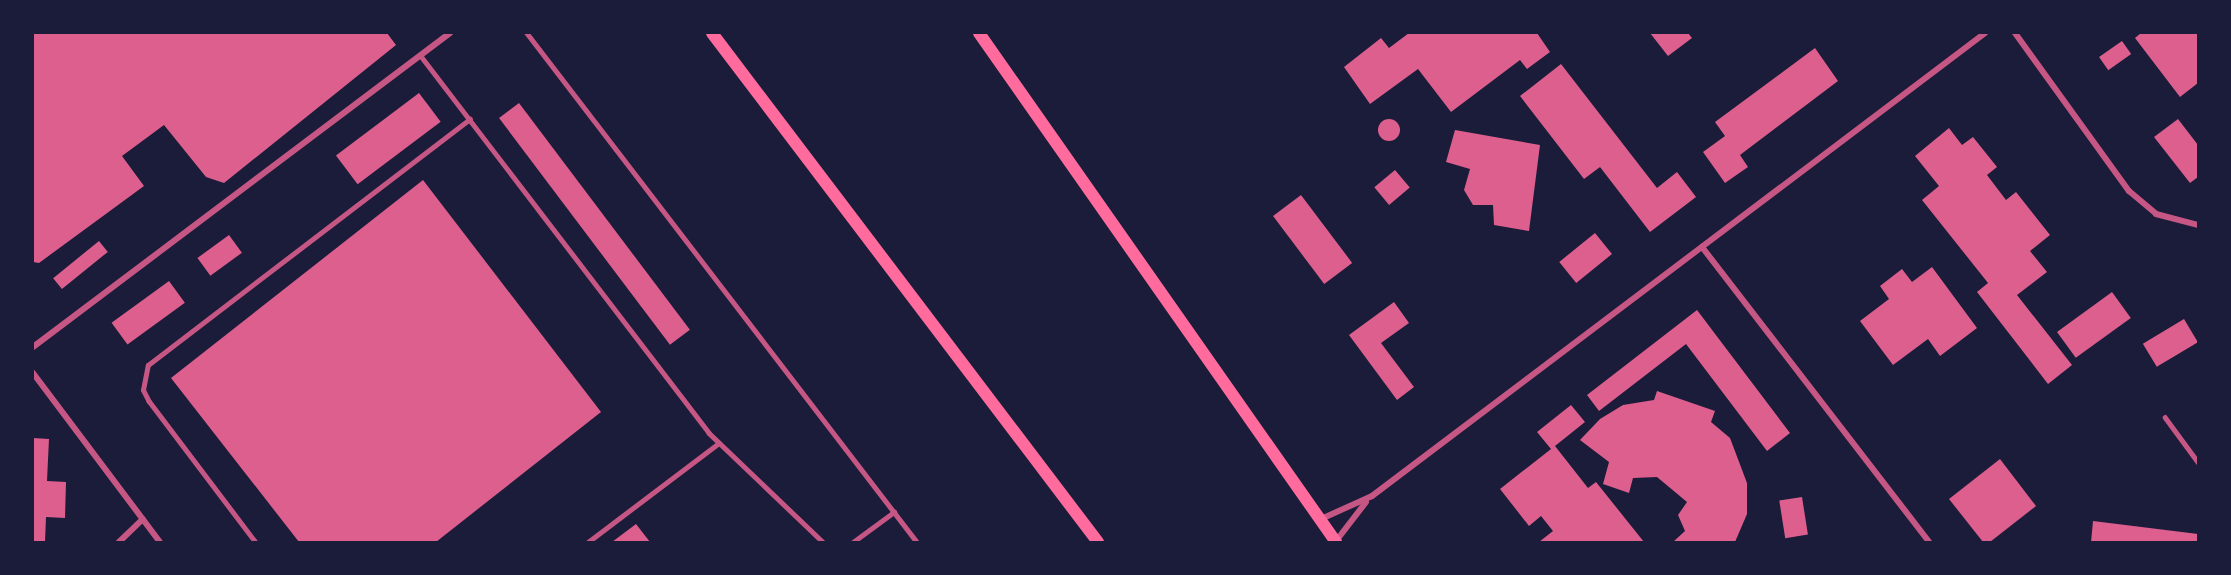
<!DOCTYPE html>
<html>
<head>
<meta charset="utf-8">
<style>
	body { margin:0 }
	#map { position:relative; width:2231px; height:575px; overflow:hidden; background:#1b1b3a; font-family:"DejaVu Sans",sans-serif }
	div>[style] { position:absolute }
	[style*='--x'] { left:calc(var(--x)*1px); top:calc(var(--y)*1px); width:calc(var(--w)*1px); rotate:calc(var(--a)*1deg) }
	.building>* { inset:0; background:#dd5f8e; transform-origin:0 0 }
	.round { border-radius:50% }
	.service>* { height:4.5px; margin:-2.25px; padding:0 2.25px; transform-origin:2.25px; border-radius:2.25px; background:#c65784 }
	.minor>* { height:6px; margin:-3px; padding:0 3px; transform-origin:3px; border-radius:3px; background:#c65784 }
	.secondary>* { height:12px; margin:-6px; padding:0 6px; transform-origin:6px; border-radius:6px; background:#ff6b9d }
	span { translate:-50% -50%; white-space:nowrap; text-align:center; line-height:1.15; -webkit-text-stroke:6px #1b1b3a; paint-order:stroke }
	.frame { position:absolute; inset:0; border:34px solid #1b1b3a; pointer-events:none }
</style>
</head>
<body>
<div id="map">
	<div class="building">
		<div style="clip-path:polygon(33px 33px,387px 33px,396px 45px,224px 183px,206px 177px,164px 125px,122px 156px,144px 186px,39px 263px,33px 262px)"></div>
		<div style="clip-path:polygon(1409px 33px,1537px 33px,1550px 52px,1527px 69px,1520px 60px,1451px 112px,1418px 69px,1370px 104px,1344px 67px,1381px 38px,1389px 48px)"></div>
		<div style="clip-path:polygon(1650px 33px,1688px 33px,1692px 38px,1668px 56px)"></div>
		<div style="clip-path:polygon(2141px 33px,2198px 33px,2198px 83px,2180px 97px,2135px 38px)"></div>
		<div style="left:2122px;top:41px;width:16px;height:28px;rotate:55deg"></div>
		<div style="clip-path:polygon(1815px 48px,1838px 81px,1740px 155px,1748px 167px,1725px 183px,1703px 152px,1725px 136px,1715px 122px)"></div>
		<div style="clip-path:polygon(1561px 64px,1657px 188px,1677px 172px,1696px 197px,1650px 232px,1600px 167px,1584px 179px,1520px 96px)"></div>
		<div style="left:419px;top:93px;width:36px;height:104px;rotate:53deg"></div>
		<div style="left:519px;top:103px;width:284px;height:25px;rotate:53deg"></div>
		<div class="round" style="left:1378px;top:119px;width:22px;height:22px"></div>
		<div style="clip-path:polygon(2178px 119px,2198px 145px,2198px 177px,2190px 183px,2154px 137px)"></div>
		<div style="clip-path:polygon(1949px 128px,1962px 145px,1973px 137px,1997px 167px,1987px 175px,2006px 200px,2016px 192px,2050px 235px,2030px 251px,2047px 272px,2017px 295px,2072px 365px,2048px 384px,1977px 292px,1988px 283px,1922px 200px,1939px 186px,1915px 156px)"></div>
		<div style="clip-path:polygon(1455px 130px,1540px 145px,1529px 231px,1494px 225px,1493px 205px,1473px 205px,1464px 190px,1470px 169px,1446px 162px)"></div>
		<div style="left:1395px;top:170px;width:23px;height:27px;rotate:50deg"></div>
		<div style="clip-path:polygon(423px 180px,601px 412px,436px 542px,299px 542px,171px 378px)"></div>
		<div style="left:1301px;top:195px;width:85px;height:35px;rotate:53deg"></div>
		<div style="left:1595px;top:233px;width:27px;height:46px;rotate:51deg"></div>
		<div style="left:229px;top:235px;width:22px;height:39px;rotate:54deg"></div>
		<div style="left:99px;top:241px;width:14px;height:59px;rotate:51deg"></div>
		<div style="clip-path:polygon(1932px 267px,1977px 328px,1940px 356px,1928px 339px,1893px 365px,1860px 321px,1889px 299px,1880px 286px,1902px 269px,1912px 282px)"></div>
		<div style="left:169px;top:281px;width:27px;height:71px;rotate:54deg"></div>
		<div style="left:2112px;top:292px;width:32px;height:68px;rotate:54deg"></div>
		<div style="clip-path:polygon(1394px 302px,1409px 323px,1381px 343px,1414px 387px,1397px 400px,1349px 335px)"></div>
		<div style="clip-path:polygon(1697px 310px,1790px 433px,1767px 451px,1686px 344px,1599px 411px,1587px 395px)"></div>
		<div style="left:2184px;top:319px;width:27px;height:48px;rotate:59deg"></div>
		<div style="clip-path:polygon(1657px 391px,1715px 411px,1711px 422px,1730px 438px,1747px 483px,1747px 514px,1735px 542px,1673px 542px,1685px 531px,1678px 515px,1687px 502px,1657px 477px,1633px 478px,1629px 493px,1603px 484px,1609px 462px,1580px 440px,1600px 419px,1623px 405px,1654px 400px)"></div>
		<div style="clip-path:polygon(1571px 405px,1585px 422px,1555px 446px,1588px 488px,1596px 482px,1644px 542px,1539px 542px,1553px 531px,1541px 516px,1529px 526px,1500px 489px,1551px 449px,1537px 432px)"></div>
		<div style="clip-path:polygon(33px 438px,49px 439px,47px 481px,66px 482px,65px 518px,46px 517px,45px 542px,33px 542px)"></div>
		<div style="clip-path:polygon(2000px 459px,2036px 506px,1990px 542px,1983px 542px,1949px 499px)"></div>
		<div style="left:1802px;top:497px;width:38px;height:23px;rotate:81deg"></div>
		<div style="clip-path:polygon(2093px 521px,2198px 534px,2198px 542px,2091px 542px)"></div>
		<div style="clip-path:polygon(636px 524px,650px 542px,612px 542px)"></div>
	</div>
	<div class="service">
		<div style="--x:527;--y:33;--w:641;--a:52.54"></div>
		<div style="--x:421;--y:56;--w:474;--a:52.6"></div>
		<div style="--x:709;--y:433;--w:158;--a:43.7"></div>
		<div style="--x:2165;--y:417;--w:56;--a:53.7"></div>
		<div style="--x:255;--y:542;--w:176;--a:-127.1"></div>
		<div style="--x:149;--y:402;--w:13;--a:-117"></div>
		<div style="--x:143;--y:390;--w:25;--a:-79"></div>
		<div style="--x:148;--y:365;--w:405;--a:-37.4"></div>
		<div style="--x:588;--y:542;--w:164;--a:-37.1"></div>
		<div style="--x:853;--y:542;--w:51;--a:-36.2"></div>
	</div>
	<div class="minor">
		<div style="--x:2015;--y:33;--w:195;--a:54.2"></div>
		<div style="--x:2129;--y:191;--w:35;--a:40"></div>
		<div style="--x:2156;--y:214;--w:43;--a:14.7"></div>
		<div style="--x:1702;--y:247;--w:372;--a:52.4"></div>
		<div style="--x:33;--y:347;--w:522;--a:-36.98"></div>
		<div style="--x:33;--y:373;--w:211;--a:53.1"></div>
		<div style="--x:1321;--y:519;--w:56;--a:-24.3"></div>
		<div style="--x:1372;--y:496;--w:768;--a:-37.06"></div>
		<div style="--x:1336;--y:541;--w:49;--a:-52.4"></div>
		<div style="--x:119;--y:542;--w:33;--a:-44"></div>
	</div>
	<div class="secondary">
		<div style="--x:712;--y:33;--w:639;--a:52.83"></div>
		<div style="--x:979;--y:33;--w:622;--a:54.96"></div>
	</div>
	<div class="frame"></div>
</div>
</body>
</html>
